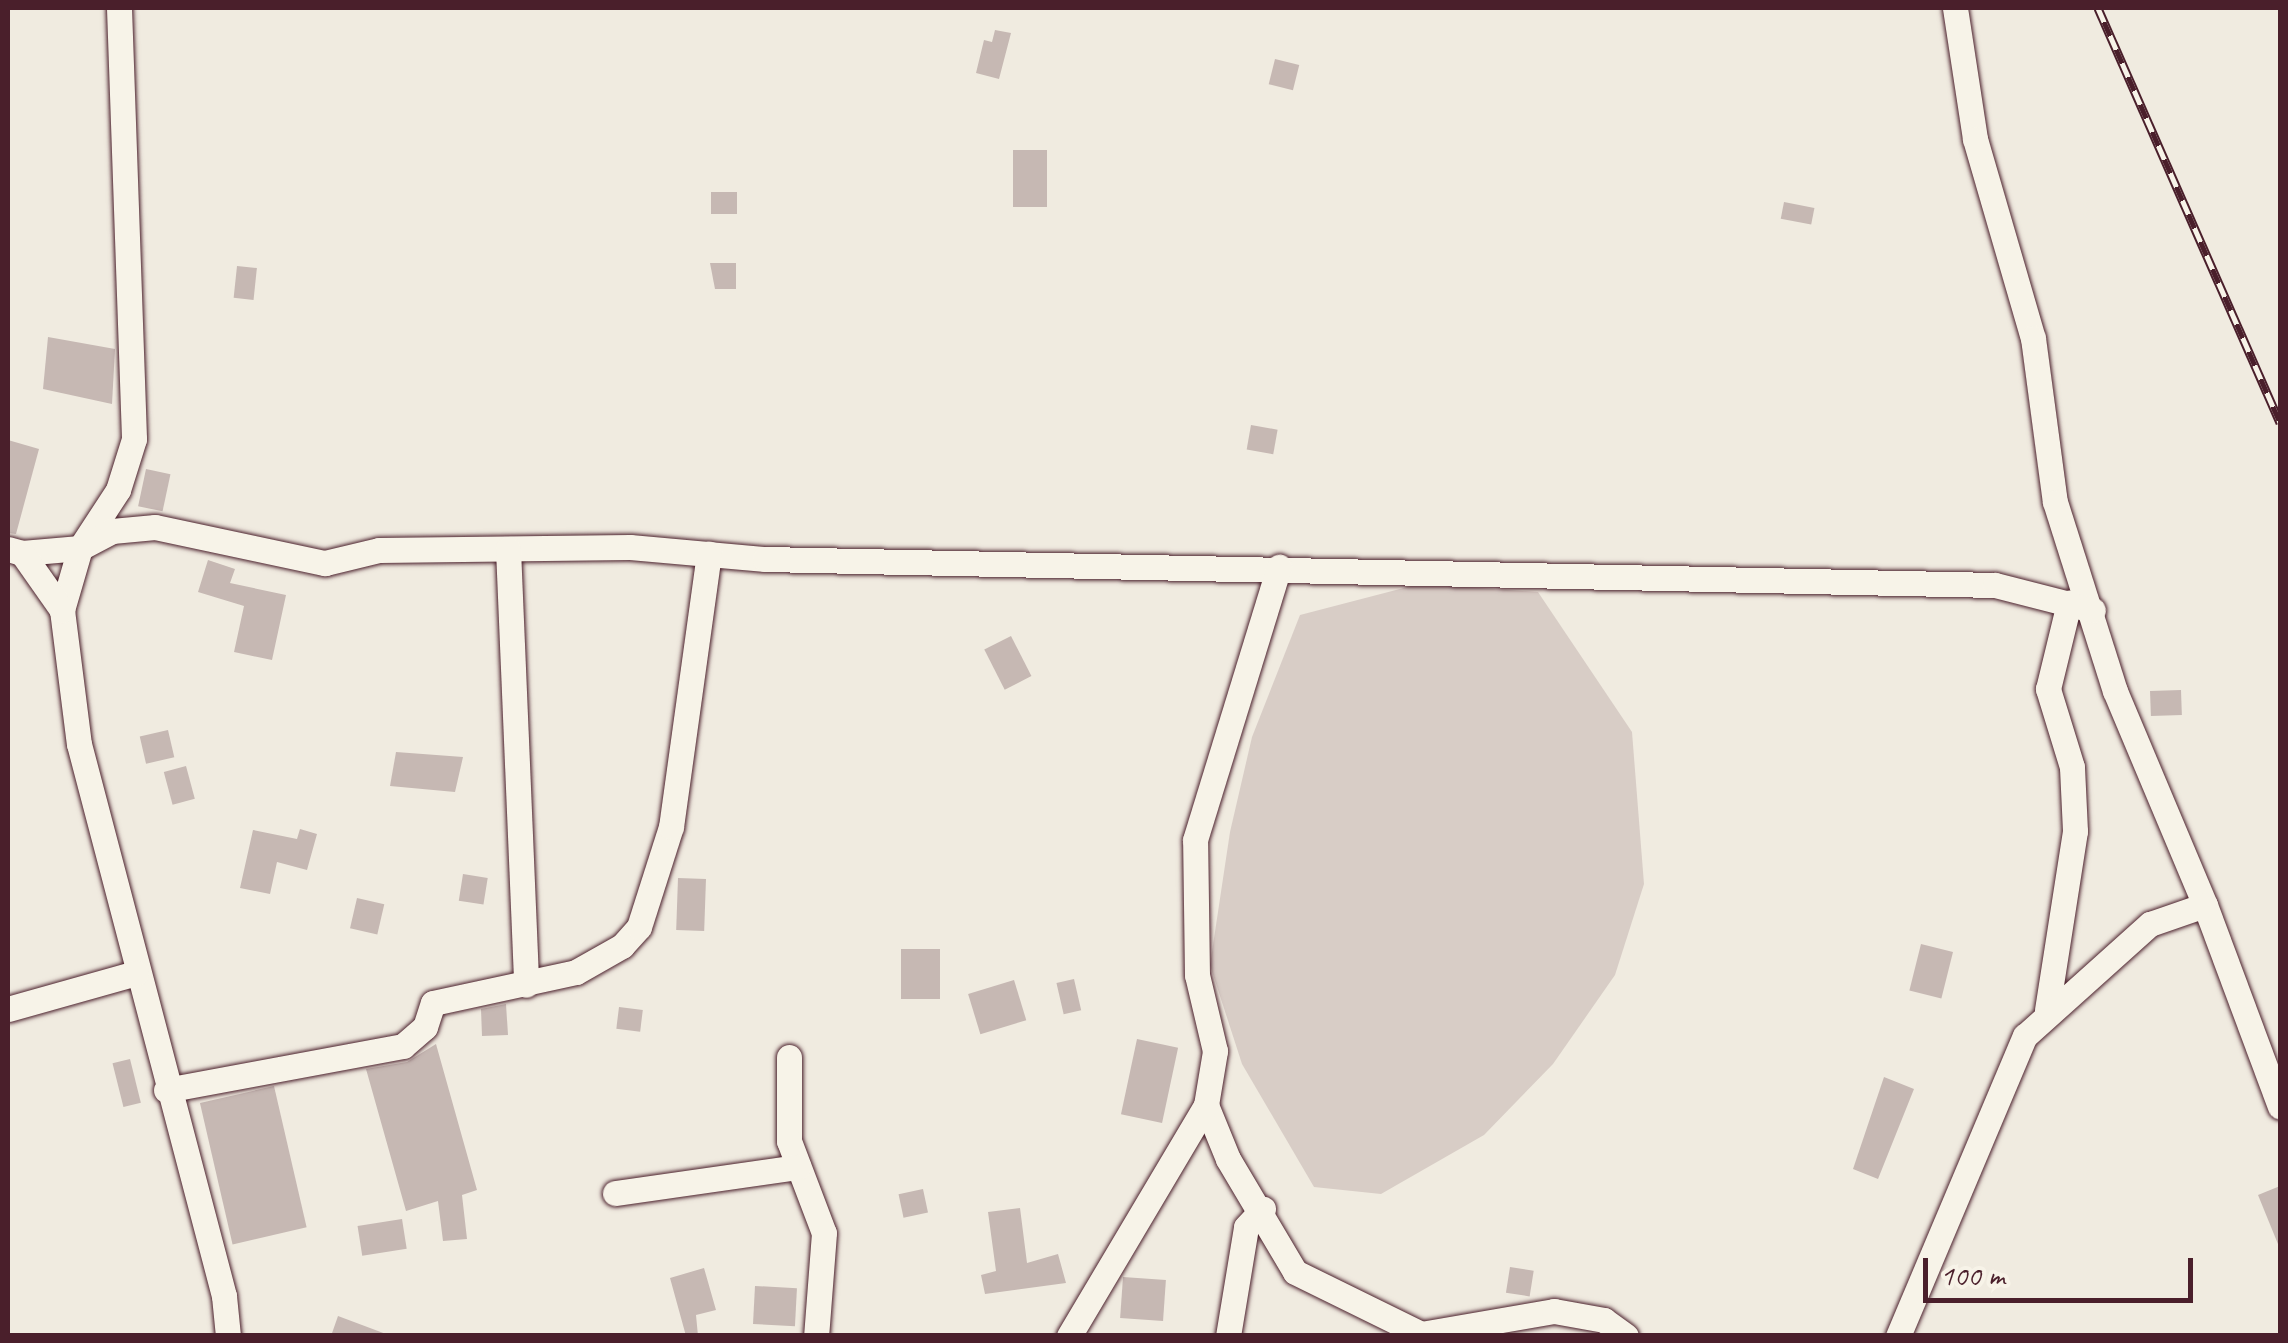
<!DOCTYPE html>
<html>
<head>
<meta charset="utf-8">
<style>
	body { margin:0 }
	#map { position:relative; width:2288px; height:1343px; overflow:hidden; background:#f0ebe0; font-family:Caveat,sans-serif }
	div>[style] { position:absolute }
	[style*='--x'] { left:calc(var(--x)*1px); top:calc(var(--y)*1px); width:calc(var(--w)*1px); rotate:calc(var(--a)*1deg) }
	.green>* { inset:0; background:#d8cdc6 }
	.building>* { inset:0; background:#c6b8b3; transform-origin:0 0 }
	.roads { filter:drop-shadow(0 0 2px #4a1f2b) drop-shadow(0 0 2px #4a1f2b) }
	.minor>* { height:25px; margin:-12.5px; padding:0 12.5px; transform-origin:12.5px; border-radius:12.5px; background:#f7f3e8 }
	.rail>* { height:9px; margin-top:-4.5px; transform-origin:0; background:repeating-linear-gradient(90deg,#f7f3e8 0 15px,#4a1f2b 0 30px); box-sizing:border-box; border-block:2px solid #4a1f2b }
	span { translate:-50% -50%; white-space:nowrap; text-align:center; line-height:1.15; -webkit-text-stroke:8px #f7f3e8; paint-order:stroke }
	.frame { position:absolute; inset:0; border:10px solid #4a1f2b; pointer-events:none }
	.scale { position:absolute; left:1923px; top:1258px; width:270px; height:45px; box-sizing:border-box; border:5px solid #4a1f2b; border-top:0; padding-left:12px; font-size:30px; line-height:35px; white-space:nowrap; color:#4a1f2b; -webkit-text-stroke:8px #f7f3e8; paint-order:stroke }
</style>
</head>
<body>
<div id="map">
	<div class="green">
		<div style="clip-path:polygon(1419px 584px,1538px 592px,1632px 732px,1644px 884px,1615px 975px,1553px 1064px,1484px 1135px,1381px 1194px,1314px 1187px,1242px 1064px,1210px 965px,1230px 832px,1252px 737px,1300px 615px)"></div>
	</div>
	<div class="building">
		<div style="clip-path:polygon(995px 30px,1011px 33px,999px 79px,976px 73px,984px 40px,992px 42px)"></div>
		<div style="left:1275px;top:59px;width:25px;height:26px;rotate:14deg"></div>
		<div style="left:1013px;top:150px;width:34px;height:57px"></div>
		<div style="left:711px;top:192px;width:26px;height:22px"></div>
		<div style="left:1784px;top:202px;width:31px;height:17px;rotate:11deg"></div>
		<div style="clip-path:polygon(710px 263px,736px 263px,736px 289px,715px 289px)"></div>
		<div style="left:237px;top:266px;width:20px;height:32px;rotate:6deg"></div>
		<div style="clip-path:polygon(48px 337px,115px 349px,112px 404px,43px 389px)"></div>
		<div style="left:1251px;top:425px;width:27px;height:25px;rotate:10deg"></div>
		<div style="clip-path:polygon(8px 440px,39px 449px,16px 534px,8px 533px)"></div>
		<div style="left:146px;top:469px;width:25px;height:38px;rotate:12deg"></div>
		<div style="clip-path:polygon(208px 560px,235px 569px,230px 583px,286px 595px,272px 660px,234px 652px,244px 606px,198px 592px)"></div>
		<div style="left:1011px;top:636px;width:45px;height:30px;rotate:63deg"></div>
		<div style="left:2181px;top:690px;width:25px;height:31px;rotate:88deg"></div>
		<div style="left:168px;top:730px;width:28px;height:29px;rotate:77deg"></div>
		<div style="clip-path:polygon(396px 752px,463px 757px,455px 792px,390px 786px)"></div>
		<div style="left:186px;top:766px;width:34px;height:23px;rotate:75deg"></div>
		<div style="clip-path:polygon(300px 829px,317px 834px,307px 870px,277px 862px,270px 894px,240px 888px,253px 830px,297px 839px)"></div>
		<div style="left:463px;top:874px;width:25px;height:27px;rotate:9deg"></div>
		<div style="left:678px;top:878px;width:28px;height:52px;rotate:2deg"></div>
		<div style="left:357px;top:898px;width:28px;height:31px;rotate:13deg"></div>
		<div style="left:1921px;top:944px;width:33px;height:48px;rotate:14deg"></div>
		<div style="left:940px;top:949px;width:50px;height:39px;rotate:90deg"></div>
		<div style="left:1074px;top:979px;width:32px;height:18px;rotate:77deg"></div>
		<div style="left:1014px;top:980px;width:42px;height:48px;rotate:73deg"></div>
		<div style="clip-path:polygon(506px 1004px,508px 1035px,482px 1036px,481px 1009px)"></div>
		<div style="left:619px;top:1007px;width:24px;height:22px;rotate:7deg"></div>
		<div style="left:1137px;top:1039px;width:42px;height:77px;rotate:12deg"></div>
		<div style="clip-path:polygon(436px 1044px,477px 1190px,462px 1195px,467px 1239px,443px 1241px,438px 1201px,406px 1211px,366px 1069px,407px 1062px)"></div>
		<div style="left:130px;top:1059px;width:45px;height:18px;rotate:76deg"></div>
		<div style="clip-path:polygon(1884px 1077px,1914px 1089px,1878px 1179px,1853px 1169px)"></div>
		<div style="left:274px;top:1086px;width:145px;height:76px;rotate:77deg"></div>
		<div style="clip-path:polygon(2280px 1186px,2280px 1249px,2258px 1195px)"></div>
		<div style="left:923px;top:1189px;width:24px;height:25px;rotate:78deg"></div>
		<div style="clip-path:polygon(1020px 1208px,1027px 1263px,1058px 1254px,1066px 1283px,985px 1294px,981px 1275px,996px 1271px,988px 1212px)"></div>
		<div style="left:402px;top:1219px;width:30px;height:45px;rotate:81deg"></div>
		<div style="left:1510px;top:1267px;width:24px;height:26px;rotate:9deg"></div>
		<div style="clip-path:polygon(704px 1268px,716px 1310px,696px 1315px,698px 1336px,686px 1336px,670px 1278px)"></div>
		<div style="left:1123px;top:1277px;width:43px;height:41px;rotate:4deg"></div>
		<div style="left:755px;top:1286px;width:42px;height:38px;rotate:3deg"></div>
		<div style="clip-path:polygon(338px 1316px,386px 1334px,386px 1336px,331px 1336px)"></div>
	</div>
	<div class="roads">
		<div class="minor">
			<div style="--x:119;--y:8;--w:431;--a:88"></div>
			<div style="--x:134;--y:439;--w:53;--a:107.4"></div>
			<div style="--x:118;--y:490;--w:69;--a:123.2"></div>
			<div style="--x:80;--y:548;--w:65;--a:106.2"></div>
			<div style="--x:62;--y:610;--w:135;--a:82.8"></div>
			<div style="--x:79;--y:744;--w:571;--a:75.28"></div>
			<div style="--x:224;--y:1296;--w:40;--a:84.3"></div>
			<div style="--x:1955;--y:8;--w:133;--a:81.3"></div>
			<div style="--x:1975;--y:139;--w:207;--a:73.8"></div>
			<div style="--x:2033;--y:338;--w:165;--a:82.4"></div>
			<div style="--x:2055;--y:502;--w:198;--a:72.4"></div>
			<div style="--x:2115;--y:691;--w:232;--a:67.2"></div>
			<div style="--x:2205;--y:905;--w:215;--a:69.6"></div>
			<div style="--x:8;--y:549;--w:15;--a:16"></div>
			<div style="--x:22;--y:553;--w:58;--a:-4.9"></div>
			<div style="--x:80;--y:548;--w:36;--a:-28"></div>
			<div style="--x:112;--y:531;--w:43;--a:-5.3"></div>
			<div style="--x:155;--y:527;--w:174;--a:12"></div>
			<div style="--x:325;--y:563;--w:56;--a:-13.5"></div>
			<div style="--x:379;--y:550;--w:251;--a:-0.7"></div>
			<div style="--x:630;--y:547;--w:136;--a:5.1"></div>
			<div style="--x:765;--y:559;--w:1230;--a:1.21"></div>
			<div style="--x:1995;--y:585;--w:101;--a:14.3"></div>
			<div style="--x:508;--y:549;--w:436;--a:87.6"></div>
			<div style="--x:22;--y:553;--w:70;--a:54.9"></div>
			<div style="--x:8;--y:1009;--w:133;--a:-15.7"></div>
			<div style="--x:2047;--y:1010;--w:181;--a:-81.1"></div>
			<div style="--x:2075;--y:831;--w:64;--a:-92.7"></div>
			<div style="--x:2072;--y:767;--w:82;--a:-107.1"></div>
			<div style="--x:2048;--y:689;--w:89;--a:-76.3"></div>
			<div style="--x:789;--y:1057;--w:84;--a:90"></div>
			<div style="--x:789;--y:1141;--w:98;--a:69.2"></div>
			<div style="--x:824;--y:1233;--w:103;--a:94.4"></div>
			<div style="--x:166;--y:1090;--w:241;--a:-10.5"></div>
			<div style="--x:403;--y:1046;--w:29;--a:-41"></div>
			<div style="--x:425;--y:1027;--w:25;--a:-72"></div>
			<div style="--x:433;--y:1003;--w:146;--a:-12.2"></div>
			<div style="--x:576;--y:972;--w:53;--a:-29.5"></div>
			<div style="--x:622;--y:946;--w:25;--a:-48"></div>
			<div style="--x:639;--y:927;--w:105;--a:-72.3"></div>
			<div style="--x:671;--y:827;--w:276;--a:-82.1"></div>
			<div style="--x:1206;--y:1105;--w:58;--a:67.8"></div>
			<div style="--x:1228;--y:1159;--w:131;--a:59.3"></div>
			<div style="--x:1295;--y:1272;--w:140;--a:26.2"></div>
			<div style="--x:1421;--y:1334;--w:135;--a:-9.8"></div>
			<div style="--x:1554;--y:1311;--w:51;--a:10.2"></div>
			<div style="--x:1604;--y:1320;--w:27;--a:36"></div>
			<div style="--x:615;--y:1193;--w:185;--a:-8.1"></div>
			<div style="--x:1069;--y:1336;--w:269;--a:-59.3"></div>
			<div style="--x:1206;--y:1105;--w:55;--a:-80.5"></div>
			<div style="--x:1215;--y:1051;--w:78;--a:-103.3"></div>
			<div style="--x:1197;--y:975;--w:135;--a:-90.8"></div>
			<div style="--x:1195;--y:840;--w:286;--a:-72.9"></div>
			<div style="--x:1228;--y:1336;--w:110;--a:-80.6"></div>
			<div style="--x:1246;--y:1227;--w:25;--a:-47"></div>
			<div style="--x:1898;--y:1336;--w:326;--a:-67.1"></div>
			<div style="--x:2025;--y:1036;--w:168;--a:-41.9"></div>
			<div style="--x:2150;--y:924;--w:58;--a:-19.1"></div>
		</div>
	</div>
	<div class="rail">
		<div style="--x:2098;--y:8;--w:453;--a:66.3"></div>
	</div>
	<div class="frame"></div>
	<div class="scale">100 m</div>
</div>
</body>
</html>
